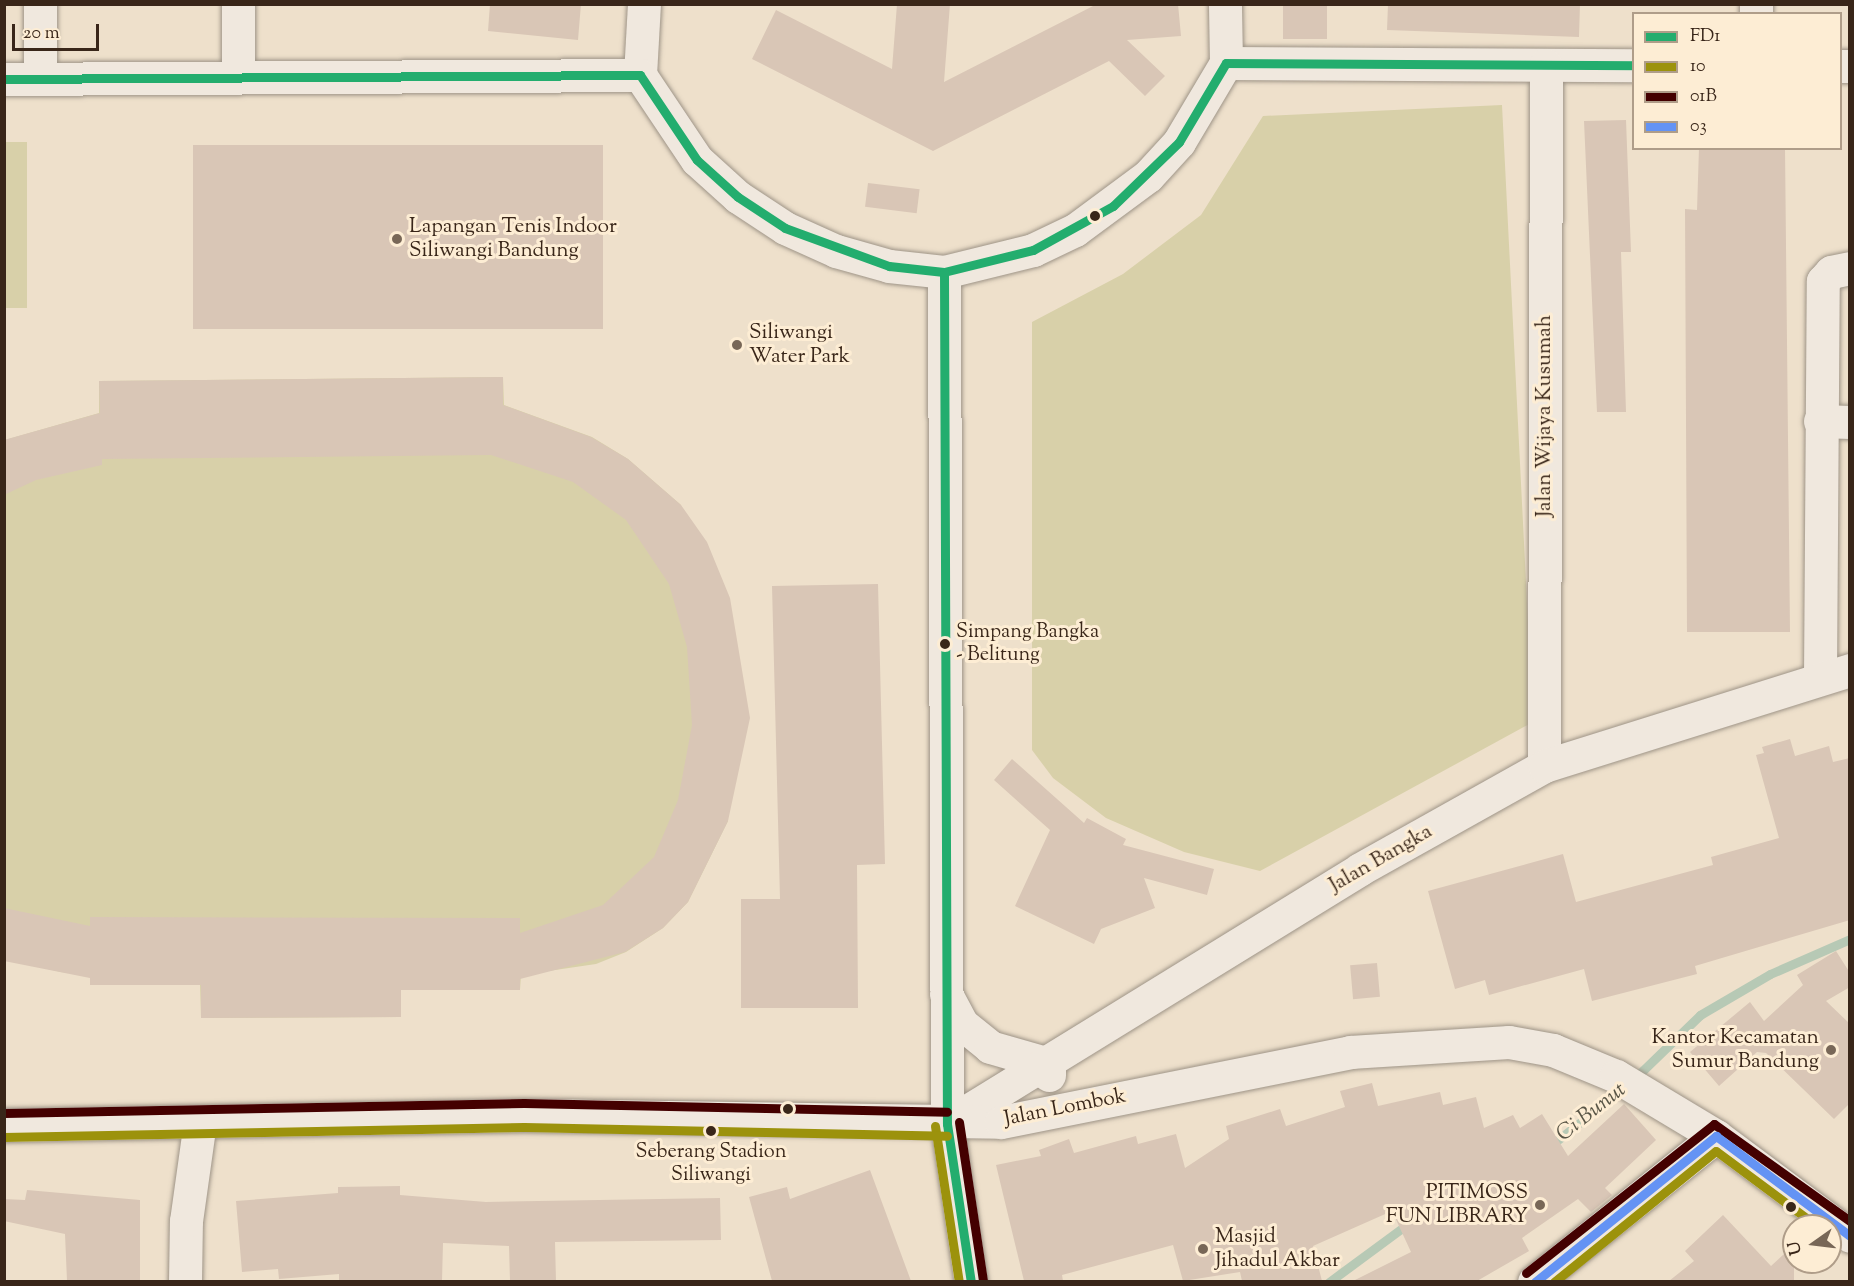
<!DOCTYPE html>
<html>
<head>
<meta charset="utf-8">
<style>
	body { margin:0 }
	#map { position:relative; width:1854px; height:1286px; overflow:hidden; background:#eee0cb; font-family:"Sorts Mill Goudy",serif }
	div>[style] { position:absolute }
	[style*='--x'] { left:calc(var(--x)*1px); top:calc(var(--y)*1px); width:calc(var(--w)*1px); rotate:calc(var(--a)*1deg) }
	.green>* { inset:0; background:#d8d0a9; transform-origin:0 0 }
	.stream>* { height:9px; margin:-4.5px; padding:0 4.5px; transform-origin:4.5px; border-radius:4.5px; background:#b7c9b5 }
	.building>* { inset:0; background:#d9c6b6; transform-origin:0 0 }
	.roads { filter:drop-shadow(0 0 2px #9e9487) drop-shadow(0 0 2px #9e9487) }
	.minor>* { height:33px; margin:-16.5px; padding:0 16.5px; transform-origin:16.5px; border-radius:16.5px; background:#f0e8de }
	.bus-1>* { height:9px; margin:-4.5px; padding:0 4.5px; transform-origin:4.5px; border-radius:4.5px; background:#23ad6e }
	.bus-2>* { height:9px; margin:-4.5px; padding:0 4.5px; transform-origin:4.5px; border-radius:4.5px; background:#9c920c }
	.bus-3>* { height:9px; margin:-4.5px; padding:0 4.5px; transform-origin:4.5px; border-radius:4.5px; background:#400 }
	.bus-4>* { height:9px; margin:-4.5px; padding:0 4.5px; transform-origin:4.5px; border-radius:4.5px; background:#6493f4 }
	.dots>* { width:16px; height:16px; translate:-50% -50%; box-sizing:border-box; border:3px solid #fdedd4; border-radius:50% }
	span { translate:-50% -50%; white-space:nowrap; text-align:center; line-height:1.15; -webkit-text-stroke:6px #fdedd4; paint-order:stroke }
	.bus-label { font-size:20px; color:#392619 }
	.left { translate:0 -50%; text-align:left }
	.poi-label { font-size:21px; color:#392619 }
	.right { translate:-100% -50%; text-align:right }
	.street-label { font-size:21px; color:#392619 }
	.water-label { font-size:22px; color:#585445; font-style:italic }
	.frame { position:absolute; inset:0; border:6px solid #392619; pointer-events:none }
	.legend { position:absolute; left:1632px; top:12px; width:210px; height:138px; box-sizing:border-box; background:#fdedd4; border:2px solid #af9d89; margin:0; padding:8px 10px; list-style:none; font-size:18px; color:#392619 }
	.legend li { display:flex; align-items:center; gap:12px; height:30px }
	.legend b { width:30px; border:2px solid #af9d89 }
	.north { position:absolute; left:1782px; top:1214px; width:60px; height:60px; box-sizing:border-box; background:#fdedd4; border:2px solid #af9d89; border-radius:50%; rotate:256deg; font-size:16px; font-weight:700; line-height:24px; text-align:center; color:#392619 }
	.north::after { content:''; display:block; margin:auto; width:21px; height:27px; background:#786757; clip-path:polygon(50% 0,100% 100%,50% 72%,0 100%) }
	.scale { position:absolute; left:12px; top:24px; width:87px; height:27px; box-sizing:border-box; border:3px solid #392619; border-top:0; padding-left:8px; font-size:18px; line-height:21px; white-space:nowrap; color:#392619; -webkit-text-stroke:4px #fdedd4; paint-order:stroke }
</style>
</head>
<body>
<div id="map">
	<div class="green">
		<div style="clip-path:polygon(1502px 105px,1533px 722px,1260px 871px,1184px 852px,1106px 818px,1053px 778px,1032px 750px,1032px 322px,1123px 274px,1201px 215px,1263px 116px)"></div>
		<div style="left:5px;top:142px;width:22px;height:166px"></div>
		<div style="clip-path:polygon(503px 377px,504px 405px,592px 437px,628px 459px,681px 505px,728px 821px,688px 902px,663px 928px,626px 952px,596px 964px,521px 975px,520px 990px,401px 990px,401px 1017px,201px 1018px,200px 985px,61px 972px,5px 959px,5px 440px,99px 413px,99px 381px)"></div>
	</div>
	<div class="stream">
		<div style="--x:1634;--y:1079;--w:92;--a:-44.1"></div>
		<div style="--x:1700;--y:1015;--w:81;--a:-30.4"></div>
		<div style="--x:1770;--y:974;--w:87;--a:-23.6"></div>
		<div style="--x:1550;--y:1146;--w:94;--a:-38.1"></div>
		<div style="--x:1329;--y:1282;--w:99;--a:-36.4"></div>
	</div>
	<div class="building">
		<div style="clip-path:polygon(490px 4px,581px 4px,578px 40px,488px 31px)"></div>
		<div style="clip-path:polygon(897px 4px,950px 4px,944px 82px,1097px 4px,1178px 4px,1181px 36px,1127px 40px,1165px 76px,1145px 96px,1109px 61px,933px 151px,752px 59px,776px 10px,892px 69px)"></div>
		<div style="left:1283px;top:4px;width:44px;height:35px"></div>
		<div style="clip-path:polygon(1388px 4px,1580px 4px,1579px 37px,1387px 30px)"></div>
		<div style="clip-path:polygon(1626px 120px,1631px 252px,1621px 252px,1626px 412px,1597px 412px,1584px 121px)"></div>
		<div style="left:193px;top:145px;width:410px;height:184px"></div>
		<div style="clip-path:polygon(1699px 148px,1785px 148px,1790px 632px,1687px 632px,1685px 209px,1697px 210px)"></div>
		<div style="left:868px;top:183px;width:52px;height:24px;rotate:7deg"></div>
		<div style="clip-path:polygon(503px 377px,503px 405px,591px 437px,628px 459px,681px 505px,707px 542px,730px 598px,750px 718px,728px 821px,688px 902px,663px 928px,625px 952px,520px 979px,520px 990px,401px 990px,401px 1017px,201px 1018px,201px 985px,90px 985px,90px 978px,4px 961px,4px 908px,90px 926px,90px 917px,520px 918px,520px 933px,603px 905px,654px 857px,678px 800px,692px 725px,687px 647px,669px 584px,626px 520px,573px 482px,491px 455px,102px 459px,102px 465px,36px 480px,4px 495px,4px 440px,100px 413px,99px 381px)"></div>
		<div style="clip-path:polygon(878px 584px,885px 864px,857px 865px,858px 1008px,741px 1008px,741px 899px,780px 899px,772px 586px)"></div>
		<div style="clip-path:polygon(1790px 739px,1795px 756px,1829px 746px,1833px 762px,1850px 758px,1850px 920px,1695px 966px,1697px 974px,1592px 1001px,1584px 969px,1489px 995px,1485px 980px,1455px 989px,1428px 891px,1563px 854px,1576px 902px,1713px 865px,1711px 857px,1779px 838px,1756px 755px,1764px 753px,1762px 747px)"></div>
		<div style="clip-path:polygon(1012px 759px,1084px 823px,1087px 818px,1126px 839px,1123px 845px,1214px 869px,1207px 895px,1144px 878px,1155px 908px,1101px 929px,1094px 944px,1015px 906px,1050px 830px,994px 780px)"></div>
		<div style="clip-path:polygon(1836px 951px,1850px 973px,1850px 987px,1826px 1001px,1850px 1024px,1850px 1103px,1834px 1119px,1766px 1053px,1757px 1052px,1719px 1086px,1690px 1052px,1750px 1002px,1764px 1021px,1803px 985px,1797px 975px)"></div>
		<div style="left:1377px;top:963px;width:34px;height:27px;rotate:85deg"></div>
		<div style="clip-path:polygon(1372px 1083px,1378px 1106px,1440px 1092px,1443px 1105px,1476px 1097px,1484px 1128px,1513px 1115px,1520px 1128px,1542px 1114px,1568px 1156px,1624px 1104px,1656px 1140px,1605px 1188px,1612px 1195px,1591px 1212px,1578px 1199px,1522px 1238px,1529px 1251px,1477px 1281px,1353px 1281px,1411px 1252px,1392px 1211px,1313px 1246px,1322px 1281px,1242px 1281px,1240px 1272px,1183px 1281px,1173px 1245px,1062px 1275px,1063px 1281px,1024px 1281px,996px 1165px,1041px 1156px,1039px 1150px,1069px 1139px,1074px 1153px,1136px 1136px,1138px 1144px,1176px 1134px,1185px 1168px,1229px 1139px,1226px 1126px,1280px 1109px,1286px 1126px,1345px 1107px,1340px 1091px)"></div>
		<div style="clip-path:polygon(870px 1170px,911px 1281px,772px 1281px,749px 1197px,787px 1187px,790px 1199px)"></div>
		<div style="clip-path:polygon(400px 1186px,400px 1195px,486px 1202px,720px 1198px,721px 1240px,555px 1242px,556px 1281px,510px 1281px,509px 1246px,443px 1243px,442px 1281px,339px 1281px,339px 1274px,279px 1279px,278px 1269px,242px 1272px,236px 1201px,338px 1193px,338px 1187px)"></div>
		<div style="clip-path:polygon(27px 1190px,140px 1200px,140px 1281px,67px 1281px,65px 1234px,4px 1221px,4px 1199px,25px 1200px)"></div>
		<div style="clip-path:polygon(1723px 1215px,1771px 1266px,1794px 1245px,1794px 1281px,1669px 1281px,1694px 1261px,1685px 1251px)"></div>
	</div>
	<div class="roads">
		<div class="minor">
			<div style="--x:40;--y:4;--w:75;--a:90"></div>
			<div style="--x:1756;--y:4;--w:10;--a:90"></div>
			<div style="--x:1226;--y:63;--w:408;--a:0.3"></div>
			<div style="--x:1840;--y:66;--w:10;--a:0"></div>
			<div style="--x:640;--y:75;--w:102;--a:56.2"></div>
			<div style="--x:697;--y:160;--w:55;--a:42.1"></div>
			<div style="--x:738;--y:197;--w:56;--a:33.4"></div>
			<div style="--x:785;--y:228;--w:56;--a:24.3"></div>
			<div style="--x:836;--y:251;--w:55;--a:15.8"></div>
			<div style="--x:889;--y:266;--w:55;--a:6.2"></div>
			<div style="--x:944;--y:272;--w:92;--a:-13.9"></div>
			<div style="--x:1033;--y:250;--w:47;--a:-25.5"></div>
			<div style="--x:1075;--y:230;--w:91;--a:-36.5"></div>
			<div style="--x:1148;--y:176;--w:46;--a:-47.6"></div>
			<div style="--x:1179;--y:142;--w:92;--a:-59.3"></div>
			<div style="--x:1226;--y:63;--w:59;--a:-91"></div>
			<div style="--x:640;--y:75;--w:71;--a:-86.8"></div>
			<div style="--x:238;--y:77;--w:73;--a:-90"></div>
			<div style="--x:4;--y:79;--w:636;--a:-0.36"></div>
			<div style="--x:944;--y:272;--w:852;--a:89.8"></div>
			<div style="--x:947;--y:1124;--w:160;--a:81.4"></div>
			<div style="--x:1820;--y:421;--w:30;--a:2"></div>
			<div style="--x:1820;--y:678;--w:397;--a:-89.6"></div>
			<div style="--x:1823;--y:281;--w:12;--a:-48"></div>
			<div style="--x:1831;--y:272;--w:19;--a:-12"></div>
			<div style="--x:1544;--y:766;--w:701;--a:-89.84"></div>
			<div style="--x:946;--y:994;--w:34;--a:62"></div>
			<div style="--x:962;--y:1024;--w:36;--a:39"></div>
			<div style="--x:990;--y:1047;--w:61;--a:16.1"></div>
			<div style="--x:1049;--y:1064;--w:11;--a:90"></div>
			<div style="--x:951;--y:1121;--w:480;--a:-31.6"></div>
			<div style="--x:1360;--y:869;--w:211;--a:-29.2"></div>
			<div style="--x:1544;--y:766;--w:321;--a:-17.4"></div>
			<div style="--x:4;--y:1125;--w:520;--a:-1.1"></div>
			<div style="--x:524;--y:1115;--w:477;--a:0.8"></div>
			<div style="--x:1001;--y:1122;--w:356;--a:-11.3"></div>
			<div style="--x:1350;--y:1052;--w:159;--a:-3.6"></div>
			<div style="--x:1509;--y:1042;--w:45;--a:10.3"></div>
			<div style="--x:1553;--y:1050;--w:68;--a:22.4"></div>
			<div style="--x:1616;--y:1076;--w:117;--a:31"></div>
			<div style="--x:1716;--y:1136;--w:167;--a:36.7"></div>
			<div style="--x:185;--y:1282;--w:61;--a:-89.1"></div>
			<div style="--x:186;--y:1221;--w:100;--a:-82"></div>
			<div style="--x:1534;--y:1282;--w:233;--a:-38.7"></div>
		</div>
	</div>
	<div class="bus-1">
		<div style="--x:640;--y:75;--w:102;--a:56.2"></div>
		<div style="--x:697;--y:160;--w:55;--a:42.1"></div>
		<div style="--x:738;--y:197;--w:56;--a:33.4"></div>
		<div style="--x:785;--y:228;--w:111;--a:20.1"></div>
		<div style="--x:889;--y:266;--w:55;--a:6.2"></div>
		<div style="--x:944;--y:272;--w:92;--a:-13.9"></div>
		<div style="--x:1033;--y:250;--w:91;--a:-28.8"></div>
		<div style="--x:1113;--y:206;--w:92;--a:-44.1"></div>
		<div style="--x:1179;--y:142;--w:92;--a:-59.3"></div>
		<div style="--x:1226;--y:63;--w:408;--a:0.3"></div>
		<div style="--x:4;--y:79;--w:636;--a:-0.36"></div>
		<div style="--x:944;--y:272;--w:852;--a:89.8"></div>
		<div style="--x:947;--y:1124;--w:160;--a:81.4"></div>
	</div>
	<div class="bus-2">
		<div style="--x:935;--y:1126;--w:158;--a:81.3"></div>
		<div style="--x:4;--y:1137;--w:520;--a:-1.1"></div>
		<div style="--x:524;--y:1127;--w:423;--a:1.2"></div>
		<div style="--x:1554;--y:1282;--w:208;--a:-39"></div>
		<div style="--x:1716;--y:1151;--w:126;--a:36.6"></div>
	</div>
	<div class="bus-3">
		<div style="--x:4;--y:1113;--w:520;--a:-1.1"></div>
		<div style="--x:524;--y:1103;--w:423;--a:1.2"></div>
		<div style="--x:959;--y:1122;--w:160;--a:81.4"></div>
		<div style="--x:1526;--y:1273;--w:240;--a:-38.4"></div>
		<div style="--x:1714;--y:1124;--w:167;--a:35.5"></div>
	</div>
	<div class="bus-4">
		<div style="--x:1535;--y:1282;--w:233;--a:-38.9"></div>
		<div style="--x:1716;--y:1136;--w:167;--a:36.7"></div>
	</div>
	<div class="dots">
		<div style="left:1095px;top:216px;background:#392619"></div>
		<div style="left:397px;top:239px;background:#786757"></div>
		<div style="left:737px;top:345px;background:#786757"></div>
		<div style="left:945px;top:644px;background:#392619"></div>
		<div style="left:1831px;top:1050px;background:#786757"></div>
		<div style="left:788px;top:1109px;background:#392619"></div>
		<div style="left:711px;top:1131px;background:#392619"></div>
		<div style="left:1540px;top:1205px;background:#786757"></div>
		<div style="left:1791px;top:1207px;background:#392619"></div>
		<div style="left:1203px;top:1249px;background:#786757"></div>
	</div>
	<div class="bus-label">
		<span class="left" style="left:956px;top:644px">Simpang Bangka<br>- Belitung</span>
		<span style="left:711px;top:1164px">Seberang Stadion<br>Siliwangi</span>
	</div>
	<div class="poi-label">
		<span class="left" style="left:409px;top:239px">Lapangan Tenis Indoor<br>Siliwangi Bandung</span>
		<span class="left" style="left:749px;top:345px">Siliwangi<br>Water Park</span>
		<span class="right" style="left:1819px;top:1050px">Kantor Kecamatan<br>Sumur Bandung</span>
		<span class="right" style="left:1528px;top:1205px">PITIMOSS<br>FUN LIBRARY</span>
		<span class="left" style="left:1215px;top:1249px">Masjid<br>Jihadul Akbar</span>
	</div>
	<div class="street-label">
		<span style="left:1545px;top:416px;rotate:-90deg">Jalan Wijaya Kusumah</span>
		<span style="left:1381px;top:859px;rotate:-30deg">Jalan Bangka</span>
		<span style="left:1065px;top:1108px;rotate:-11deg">Jalan Lombok</span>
	</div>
	<div class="water-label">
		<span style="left:1592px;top:1113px;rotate:-38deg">Ci Bunut</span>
	</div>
	<div class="frame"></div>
	<ul class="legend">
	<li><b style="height:8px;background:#23ad6e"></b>FD1</li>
	<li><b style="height:8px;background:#9c920c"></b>10</li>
	<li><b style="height:8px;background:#400"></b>01B</li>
	<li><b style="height:8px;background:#6493f4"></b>03</li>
	</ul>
	<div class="north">U</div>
	<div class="scale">20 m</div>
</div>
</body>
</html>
